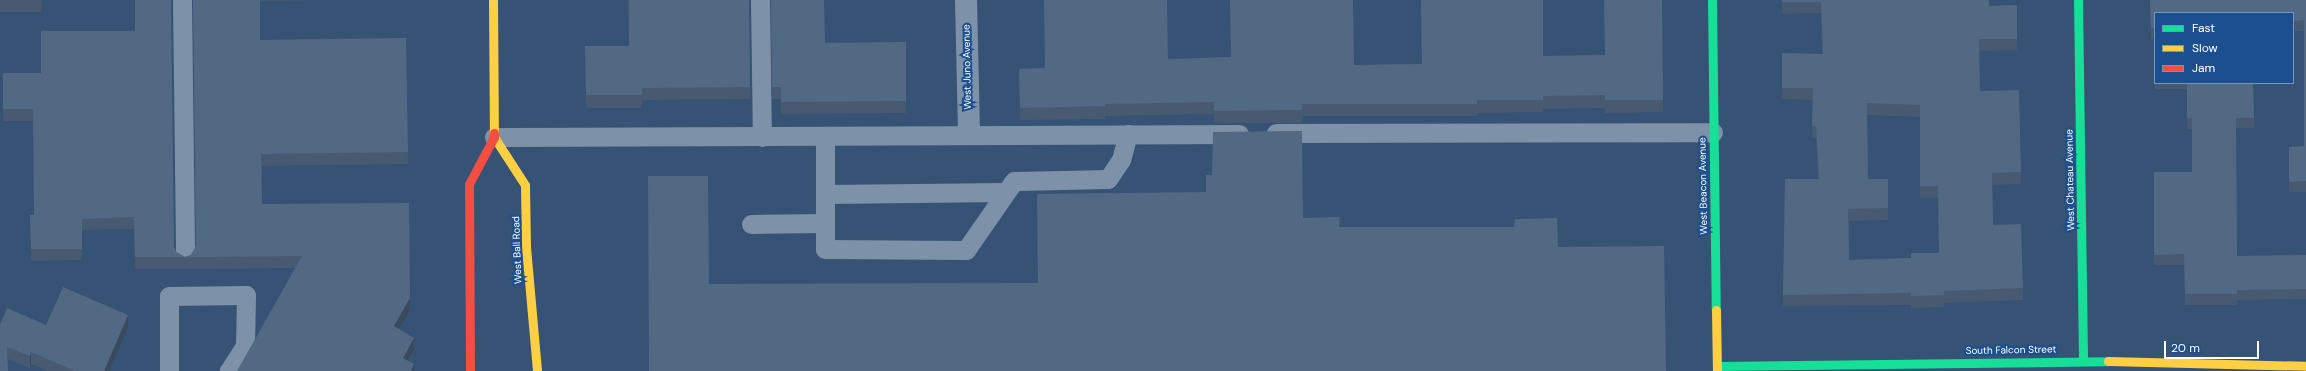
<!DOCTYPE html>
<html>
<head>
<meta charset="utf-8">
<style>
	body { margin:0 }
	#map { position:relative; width:2306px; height:371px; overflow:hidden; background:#365274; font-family:"DM Sans",sans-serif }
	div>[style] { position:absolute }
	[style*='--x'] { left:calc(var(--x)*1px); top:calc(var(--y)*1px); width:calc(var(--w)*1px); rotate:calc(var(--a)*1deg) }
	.lane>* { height:19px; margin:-9.5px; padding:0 9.5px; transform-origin:9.5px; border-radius:9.5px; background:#7d92a8 }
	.street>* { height:22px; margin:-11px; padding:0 11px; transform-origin:11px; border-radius:11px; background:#7d92a8 }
	.fast>* { height:9px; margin:-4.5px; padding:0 4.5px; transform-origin:4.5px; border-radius:4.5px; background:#16e098 }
	.slow>* { height:9px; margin:-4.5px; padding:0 4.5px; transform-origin:4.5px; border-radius:4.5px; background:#ffcf43 }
	.jam>* { height:9px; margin:-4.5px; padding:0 4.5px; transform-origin:4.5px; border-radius:4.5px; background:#f24e42 }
	.wall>* { inset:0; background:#475a72; transform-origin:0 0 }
	.shaded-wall>* { inset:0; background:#394a5c }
	.building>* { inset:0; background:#526984 }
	span { translate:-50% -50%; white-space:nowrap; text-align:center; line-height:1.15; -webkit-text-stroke:4px #1b4f8f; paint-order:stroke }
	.street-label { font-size:10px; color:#fff }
	.legend { position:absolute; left:2154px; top:12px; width:140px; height:72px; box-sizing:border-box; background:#1b4f8f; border:1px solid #7695bc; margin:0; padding:5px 7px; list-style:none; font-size:12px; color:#fff }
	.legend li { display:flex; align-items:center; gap:8px; height:20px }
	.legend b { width:20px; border:1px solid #7695bc }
	.scale { position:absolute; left:2164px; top:341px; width:95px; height:18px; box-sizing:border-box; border:2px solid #fff; border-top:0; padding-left:5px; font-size:12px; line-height:14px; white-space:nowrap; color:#fff; -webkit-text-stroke:3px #1b4f8f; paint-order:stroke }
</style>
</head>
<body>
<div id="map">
	<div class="lane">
		<div style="--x:182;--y:0;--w:258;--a:89.3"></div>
		<div style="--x:760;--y:0;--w:137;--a:89.2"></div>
		<div style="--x:1276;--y:133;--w:437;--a:-0.1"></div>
		<div style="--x:825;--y:136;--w:113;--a:90"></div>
		<div style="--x:825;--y:249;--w:141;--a:0.4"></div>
		<div style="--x:966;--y:250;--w:84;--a:-55.2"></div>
		<div style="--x:1014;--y:181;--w:94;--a:-1.2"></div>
		<div style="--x:1108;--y:179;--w:23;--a:-56"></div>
		<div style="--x:1121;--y:160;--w:27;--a:-75"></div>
		<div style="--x:494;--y:137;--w:745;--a:-0.23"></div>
		<div style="--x:825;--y:194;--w:181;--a:-0.6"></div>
		<div style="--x:751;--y:224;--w:74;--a:-0.8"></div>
		<div style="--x:169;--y:371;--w:75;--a:-90"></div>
		<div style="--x:169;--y:296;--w:77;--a:-0.7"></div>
		<div style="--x:246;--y:295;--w:51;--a:91.1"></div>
		<div style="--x:245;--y:346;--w:30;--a:123"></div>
	</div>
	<div class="street">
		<div style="--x:966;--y:0;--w:134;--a:88.7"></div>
	</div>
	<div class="fast">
		<div style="--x:1712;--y:0;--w:310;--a:89.3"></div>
		<div style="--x:2078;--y:0;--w:360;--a:89.2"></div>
		<div style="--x:1717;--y:366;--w:391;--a:-0.7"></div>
	</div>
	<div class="slow">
		<div style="--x:493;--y:0;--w:133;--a:89.6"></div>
		<div style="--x:494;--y:137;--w:57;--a:57.1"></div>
		<div style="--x:525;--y:185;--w:62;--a:89.1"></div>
		<div style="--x:526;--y:247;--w:124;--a:84.9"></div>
		<div style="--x:1716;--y:310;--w:61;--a:89.1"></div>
		<div style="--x:2108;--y:361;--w:198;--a:1.4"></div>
	</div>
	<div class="jam">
		<div style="--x:470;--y:371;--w:187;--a:-90.3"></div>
		<div style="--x:469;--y:184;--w:53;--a:-62"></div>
		<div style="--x:494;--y:137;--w:4;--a:-90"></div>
	</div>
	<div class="wall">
		<div style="left:0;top:0;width:42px;height:12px"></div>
		<div style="clip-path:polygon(193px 0,331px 0,260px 1px,260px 40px,406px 38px,408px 164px,262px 166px,262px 204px,410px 310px,399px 329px,414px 350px,408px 361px,414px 371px,295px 268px,214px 269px,135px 269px,134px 229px,82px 230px,82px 260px,31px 261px,30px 215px,34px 215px,33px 121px,3px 121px,3px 73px,174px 246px,176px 252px,185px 257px,191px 255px,196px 246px)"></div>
		<div style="clip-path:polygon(628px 0,749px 0,750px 99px,642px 100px,642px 108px,586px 108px,585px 46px,629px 46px)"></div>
		<div style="clip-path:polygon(771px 0,825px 43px,906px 42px,906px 113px,781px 114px,781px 99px,772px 99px)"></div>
		<div style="clip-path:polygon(1662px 0,1663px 112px,1605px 113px,1605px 108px,1543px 109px,1543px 112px,1477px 113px,1477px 116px,1302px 116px,1302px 123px,1214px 123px,1214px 114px,1105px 116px,1105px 119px,1020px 120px,1019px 69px,1045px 68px,1168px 59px,1354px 65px,1422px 64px,1543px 56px,1605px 55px)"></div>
		<div style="clip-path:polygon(evenodd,1782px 0,1989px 6px,2017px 5px,2017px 50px,1979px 51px,1980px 91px,2021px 172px,2021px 184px,1992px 185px,1993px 225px,2023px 288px,2023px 300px,1944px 303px,1944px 307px,1911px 308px,1911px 305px,1783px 306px,1785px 179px,1818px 179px,1816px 138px,1812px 138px,1813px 100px,1782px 99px,1782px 53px,1822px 54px,1821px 13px,1782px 14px,1782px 0,1867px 115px,1920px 117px,1920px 198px,1938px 198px,1939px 253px,1911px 258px,1849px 260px,1849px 221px,1888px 220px,1888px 179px,1868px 179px,1867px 115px)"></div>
		<div style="clip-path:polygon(2150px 0,2306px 0,2306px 192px,2289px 192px,2289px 147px,2304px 146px,2304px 31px,2293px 31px,2293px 13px,2155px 13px,2155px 83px,2253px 83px,2254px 128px,2236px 128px,2237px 256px,2306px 255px,2306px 299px,2237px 300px,2237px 305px,2185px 305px,2184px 265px,2154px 265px,2154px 172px,2192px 172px,2192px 129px,2187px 129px,2187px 89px,2155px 89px,2154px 39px,2151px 39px)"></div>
		<div style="clip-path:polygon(0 325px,128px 327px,109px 371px,48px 371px,31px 364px,30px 368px,8px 359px)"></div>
	</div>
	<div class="shaded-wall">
		<div style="clip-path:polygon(410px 298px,410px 310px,394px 338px,394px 326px)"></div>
		<div style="clip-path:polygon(128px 315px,128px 327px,109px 371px,104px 371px)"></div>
		<div style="clip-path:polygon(414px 338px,414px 350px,403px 369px,403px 358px)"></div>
		<div style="clip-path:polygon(31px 352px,31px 364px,30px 368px,30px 356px)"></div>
		<div style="clip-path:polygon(414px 364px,414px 371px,411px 371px)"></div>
	</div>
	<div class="building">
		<div style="clip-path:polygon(135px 0,171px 0,174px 246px,176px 252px,185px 257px,191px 255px,196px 246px,193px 0,260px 0,260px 40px,406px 38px,408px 152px,261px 154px,262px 204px,409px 203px,410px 298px,394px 326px,414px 338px,403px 358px,414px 364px,411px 371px,237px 371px,302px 256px,214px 257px,135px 257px,134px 217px,82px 219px,82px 249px,31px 249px,30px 215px,34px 215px,33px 109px,3px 109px,3px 73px,41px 73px,41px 31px,135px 31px)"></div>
		<div style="clip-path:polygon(629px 0,749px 0,750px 87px,642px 88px,642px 95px,586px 95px,585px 46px,629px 46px)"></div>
		<div style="clip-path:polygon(771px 0,824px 0,825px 43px,906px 42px,906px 101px,781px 102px,781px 87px,772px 87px)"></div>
		<div style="clip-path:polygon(1044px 0,1167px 0,1168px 59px,1231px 57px,1230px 0,1353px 0,1354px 65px,1422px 64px,1421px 0,1543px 0,1543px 56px,1605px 55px,1604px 0,1662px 0,1663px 100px,1605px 100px,1605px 95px,1543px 96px,1543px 100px,1477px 100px,1477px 104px,1302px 104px,1302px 110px,1214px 111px,1214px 102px,1105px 104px,1105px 106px,1020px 108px,1019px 69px,1045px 68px)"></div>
		<div style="clip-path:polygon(evenodd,1782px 0,1989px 0,1989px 6px,2017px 5px,2017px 39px,1979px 39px,1980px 91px,2019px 90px,2021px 172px,1992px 173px,1993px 225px,2021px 224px,2023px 288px,1944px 291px,1944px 295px,1911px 296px,1911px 293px,1783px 295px,1785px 179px,1819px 179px,1816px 126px,1812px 126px,1813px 88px,1782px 88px,1782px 53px,1823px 54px,1821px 2px,1782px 2px,1782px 0,1867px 103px,1920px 105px,1920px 186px,1938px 186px,1939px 253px,1911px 253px,1911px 258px,1849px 260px,1848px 209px,1888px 208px,1888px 179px,1868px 179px,1867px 103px)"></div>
		<div style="clip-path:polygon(2150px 0,2306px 0,2306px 181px,2289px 182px,2289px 147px,2304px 146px,2304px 20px,2293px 21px,2293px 13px,2155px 13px,2155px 79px,2154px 28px,2151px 28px)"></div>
		<div style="clip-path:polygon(2187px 83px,2253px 83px,2254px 118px,2236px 118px,2237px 256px,2306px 255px,2306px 289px,2237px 290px,2237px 294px,2185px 294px,2184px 254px,2154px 255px,2154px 172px,2192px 172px,2192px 118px,2187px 118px)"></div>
		<div style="clip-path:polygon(1302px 131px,1303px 218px,1340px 217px,1339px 227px,1514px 227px,1515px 219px,1557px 218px,1558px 247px,1664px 246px,1666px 371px,649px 371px,648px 176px,708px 176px,709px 284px,1038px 283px,1037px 194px,1206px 192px,1206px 175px,1212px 175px,1213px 132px)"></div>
		<div style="clip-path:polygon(63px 287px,128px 315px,104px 371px,75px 371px,31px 352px,30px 356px,7px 347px,8px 371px,0 371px,0 325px,7px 308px,46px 325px)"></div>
	</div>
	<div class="street-label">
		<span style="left:967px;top:67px;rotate:-91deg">West Juno Avenue</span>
		<span style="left:2070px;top:180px;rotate:-91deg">West Chateau Avenue</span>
		<span style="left:1703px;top:186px;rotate:-91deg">West Beacon Avenue</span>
		<span style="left:517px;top:250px;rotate:-92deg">West Ball Road</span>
		<span style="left:2011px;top:350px;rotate:-1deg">South Falcon Street</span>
	</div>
	<ul class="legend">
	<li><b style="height:5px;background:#16e098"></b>Fast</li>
	<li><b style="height:5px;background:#ffcf43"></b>Slow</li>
	<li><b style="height:5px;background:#f24e42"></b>Jam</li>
	</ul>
	<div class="scale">20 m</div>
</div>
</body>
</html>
